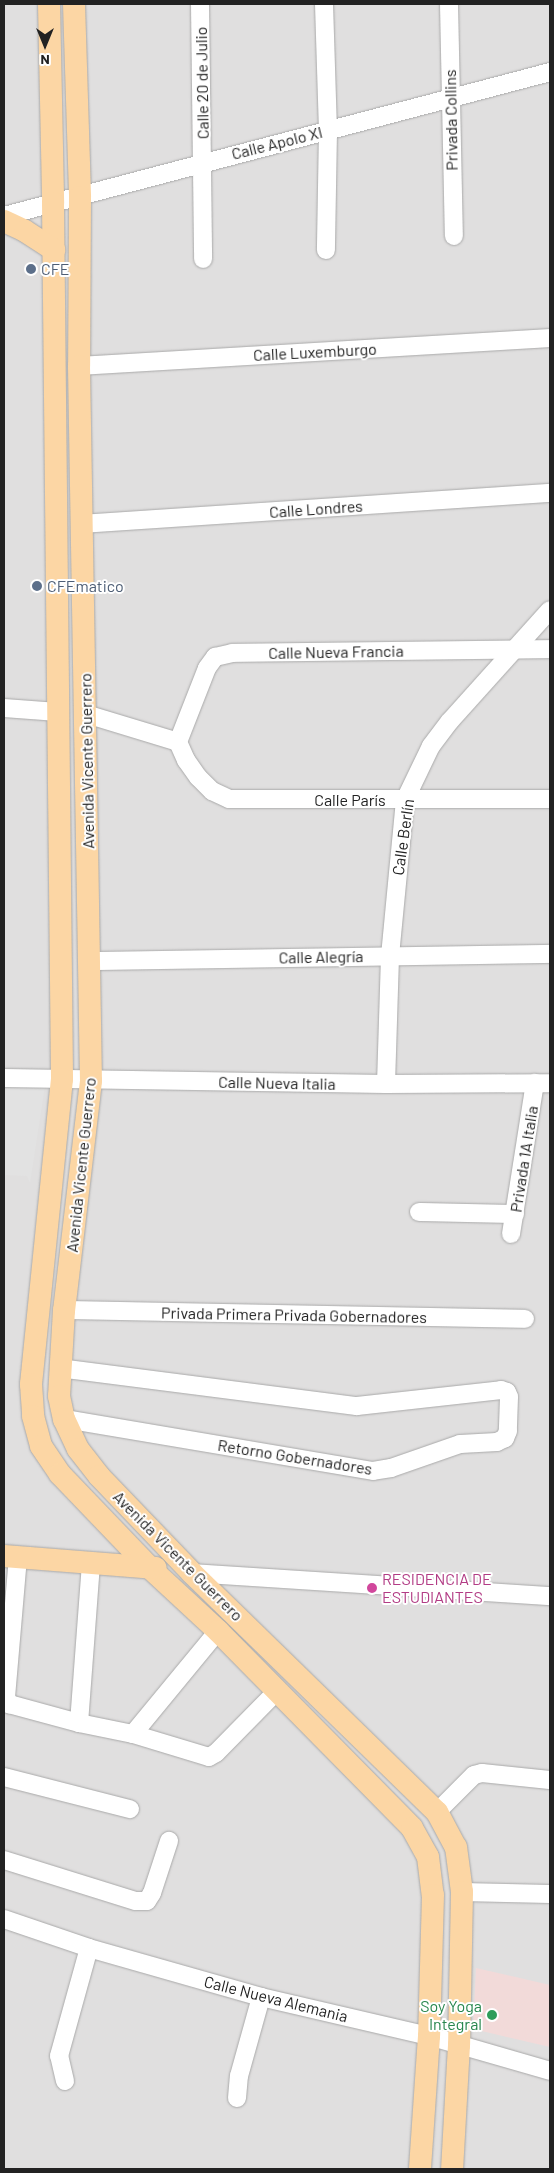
<!DOCTYPE html>
<html>
<head>
<meta charset="utf-8">
<style>
	body { margin:0 }
	#map { position:relative; width:554px; height:2173px; overflow:hidden; background:#f2efe9; font-family:Barlow,sans-serif }
	div>[style] { position:absolute }
	[style*='--x'] { left:calc(var(--x)*1px); top:calc(var(--y)*1px); width:calc(var(--w)*1px); rotate:calc(var(--a)*1deg) }
	.residential>* { inset:0; background:#e0dfdf; transform-origin:0 0 }
	.commercial>* { inset:0; background:#f2dad9 }
	.parking>* { inset:0; background:#e2e2e2 }
	.roads { filter:drop-shadow(0 0 1px #a9a9a9) drop-shadow(0 0 1px #a9a9a9) }
	.minor>* { height:18px; margin:-9px; padding:0 9px; transform-origin:9px; border-radius:9px; background:#fff }
	.major>* { height:22px; margin:-11px; padding:0 11px; transform-origin:11px; border-radius:11px; background:#fcd6a4 }
	.dots>* { width:14px; height:14px; translate:-50% -50%; box-sizing:border-box; border:2px solid #fff; border-radius:50% }
	span { translate:-50% -50%; white-space:nowrap; text-align:center; line-height:1.15; -webkit-text-stroke:4px #fff; paint-order:stroke }
	.street-label { font-size:16px; color:#222 }
	.service-label { font-size:16px; color:#4e5e75 }
	.left { translate:0 -50%; text-align:left }
	.hotel-label { font-size:16px; color:#b23c85 }
	.leisure-label { font-size:16px; color:#27864d }
	.right { translate:-100% -50%; text-align:right }
	.frame { position:absolute; inset:0; border:5px solid #222; pointer-events:none }
	.north { position:absolute; left:20px; top:20px; width:50px; height:50px; -webkit-text-stroke:4px #fff; paint-order:stroke; rotate:180deg; font-size:14px; font-weight:700; line-height:20px; text-align:center; color:#222 }
	.north::after { content:''; display:block; margin:auto; width:18px; height:22px; background:#222; clip-path:polygon(50% 0,100% 100%,50% 72%,0 100%) }
</style>
</head>
<body>
<div id="map">
	<div class="residential">
		<div style="left:4px;top:4px;width:546px;height:2165px"></div>
	</div>
	<div class="commercial">
		<div style="clip-path:polygon(476px 1968px,550px 1985px,550px 2047px,473px 2029px)"></div>
	</div>
	<div class="parking">
		<div style="clip-path:polygon(4px 1086px,45px 1086px,30px 1183px,27px 1176px,4px 1175px)"></div>
	</div>
	<div class="roads">
		<div class="minor">
			<div style="--x:200;--y:4;--w:255;--a:89.3"></div>
			<div style="--x:324;--y:4;--w:126;--a:88.2"></div>
			<div style="--x:328;--y:130;--w:120;--a:91"></div>
			<div style="--x:449;--y:4;--w:232;--a:88.8"></div>
			<div style="--x:4;--y:216;--w:565;--a:-14.77"></div>
			<div style="--x:79;--y:366;--w:472;--a:-3.4"></div>
			<div style="--x:82;--y:524;--w:469;--a:-3.8"></div>
			<div style="--x:4;--y:708;--w:54;--a:4.2"></div>
			<div style="--x:86;--y:714;--w:96;--a:16.9"></div>
			<div style="--x:178;--y:742;--w:79;--a:-68.6"></div>
			<div style="--x:207;--y:668;--w:14;--a:-54"></div>
			<div style="--x:215;--y:657;--w:17;--a:-13"></div>
			<div style="--x:232;--y:653;--w:318;--a:-0.7"></div>
			<div style="--x:178;--y:742;--w:20;--a:66"></div>
			<div style="--x:186;--y:760;--w:21;--a:55"></div>
			<div style="--x:198;--y:777;--w:20;--a:45"></div>
			<div style="--x:212;--y:791;--w:19;--a:25"></div>
			<div style="--x:229;--y:799;--w:321;--a:0"></div>
			<div style="--x:91;--y:961;--w:459;--a:-0.9"></div>
			<div style="--x:4;--y:1078;--w:382;--a:0.9"></div>
			<div style="--x:386;--y:1084;--w:164;--a:-0.3"></div>
			<div style="--x:386;--y:1084;--w:128;--a:-88.2"></div>
			<div style="--x:390;--y:956;--w:157;--a:-84.5"></div>
			<div style="--x:405;--y:800;--w:60;--a:-64.3"></div>
			<div style="--x:431;--y:746;--w:31;--a:-53"></div>
			<div style="--x:450;--y:721;--w:149;--a:-48"></div>
			<div style="--x:419;--y:1212;--w:96;--a:1.2"></div>
			<div style="--x:511;--y:1234;--w:153;--a:-81"></div>
			<div style="--x:64;--y:1310;--w:461;--a:1.1"></div>
			<div style="--x:59;--y:1368;--w:300;--a:7.3"></div>
			<div style="--x:357;--y:1406;--w:145;--a:-6.3"></div>
			<div style="--x:501;--y:1390;--w:6;--a:18"></div>
			<div style="--x:507;--y:1392;--w:5;--a:68"></div>
			<div style="--x:509;--y:1397;--w:34;--a:92"></div>
			<div style="--x:508;--y:1431;--w:8;--a:113"></div>
			<div style="--x:505;--y:1438;--w:9;--a:153"></div>
			<div style="--x:497;--y:1442;--w:37;--a:177"></div>
			<div style="--x:460;--y:1444;--w:73;--a:160.8"></div>
			<div style="--x:391;--y:1468;--w:18;--a:171"></div>
			<div style="--x:373;--y:1471;--w:313;--a:-170.4"></div>
			<div style="--x:18;--y:1557;--w:141;--a:94.9"></div>
			<div style="--x:6;--y:1697;--w:8;--a:67"></div>
			<div style="--x:9;--y:1704;--w:73;--a:15.2"></div>
			<div style="--x:79;--y:1723;--w:55;--a:11.5"></div>
			<div style="--x:133;--y:1734;--w:79;--a:16.8"></div>
			<div style="--x:209;--y:1757;--w:8;--a:-30"></div>
			<div style="--x:216;--y:1753;--w:87;--a:-45.5"></div>
			<div style="--x:192;--y:1573;--w:359;--a:3.7"></div>
			<div style="--x:79;--y:1723;--w:160;--a:-85.7"></div>
			<div style="--x:133;--y:1734;--w:134;--a:-50.5"></div>
			<div style="--x:4;--y:1777;--w:130;--a:14.3"></div>
			<div style="--x:437;--y:1812;--w:52;--a:-45"></div>
			<div style="--x:474;--y:1775;--w:8;--a:-14"></div>
			<div style="--x:482;--y:1773;--w:68;--a:5.9"></div>
			<div style="--x:4;--y:1860;--w:138;--a:17.3"></div>
			<div style="--x:136;--y:1901;--w:11;--a:0"></div>
			<div style="--x:147;--y:1901;--w:9;--a:-58"></div>
			<div style="--x:152;--y:1893;--w:55;--a:-71.9"></div>
			<div style="--x:462;--y:1892;--w:88;--a:1.3"></div>
			<div style="--x:4;--y:1919;--w:90;--a:18.8"></div>
			<div style="--x:89;--y:1948;--w:179;--a:15.9"></div>
			<div style="--x:261;--y:1997;--w:172;--a:13.1"></div>
			<div style="--x:429;--y:2036;--w:126;--a:16.1"></div>
			<div style="--x:65;--y:2081;--w:26;--a:-103"></div>
			<div style="--x:59;--y:2056;--w:112;--a:-74.5"></div>
			<div style="--x:237;--y:2098;--w:22;--a:-85"></div>
			<div style="--x:239;--y:2076;--w:82;--a:-74.4"></div>
		</div>
		<div class="major">
			<div style="--x:49;--y:4;--w:199;--a:88.8"></div>
			<div style="--x:53;--y:203;--w:876;--a:89.41"></div>
			<div style="--x:62;--y:1079;--w:307;--a:95.8"></div>
			<div style="--x:31;--y:1384;--w:32;--a:86"></div>
			<div style="--x:33;--y:1416;--w:31;--a:75"></div>
			<div style="--x:41;--y:1446;--w:34;--a:56"></div>
			<div style="--x:60;--y:1474;--w:130;--a:46.2"></div>
			<div style="--x:150;--y:1568;--w:93;--a:42.8"></div>
			<div style="--x:218;--y:1631;--w:276;--a:45.4"></div>
			<div style="--x:412;--y:1828;--w:33;--a:61"></div>
			<div style="--x:428;--y:1857;--w:38;--a:83"></div>
			<div style="--x:433;--y:1895;--w:141;--a:91.6"></div>
			<div style="--x:429;--y:2036;--w:133;--a:93.9"></div>
			<div style="--x:74;--y:4;--w:193;--a:88.2"></div>
			<div style="--x:80;--y:197;--w:169;--a:90.3"></div>
			<div style="--x:79;--y:366;--w:715;--a:89.04"></div>
			<div style="--x:91;--y:1081;--w:231;--a:96.7"></div>
			<div style="--x:64;--y:1310;--w:86;--a:93.3"></div>
			<div style="--x:59;--y:1396;--w:24;--a:78"></div>
			<div style="--x:64;--y:1419;--w:33;--a:65"></div>
			<div style="--x:78;--y:1449;--w:34;--a:52"></div>
			<div style="--x:99;--y:1476;--w:134;--a:46.2"></div>
			<div style="--x:192;--y:1573;--w:342;--a:44.3"></div>
			<div style="--x:437;--y:1812;--w:40;--a:62"></div>
			<div style="--x:456;--y:1847;--w:45;--a:82.4"></div>
			<div style="--x:462;--y:1892;--w:153;--a:91.1"></div>
			<div style="--x:459;--y:2045;--w:124;--a:93.2"></div>
			<div style="--x:4;--y:221;--w:23;--a:25"></div>
			<div style="--x:25;--y:231;--w:35;--a:33"></div>
			<div style="--x:4;--y:1556;--w:152;--a:4.5"></div>
		</div>
	</div>
	<div class="dots">
		<div style="left:31px;top:269px;background:#5c6f8a"></div>
		<div style="left:37px;top:586px;background:#5c6f8a"></div>
		<div style="left:372px;top:1588px;background:#d1479c"></div>
		<div style="left:492px;top:2015px;background:#2e9e5b"></div>
	</div>
	<div class="street-label">
		<span style="left:202px;top:83px;rotate:-91deg">Calle 20 de Julio</span>
		<span style="left:451px;top:120px;rotate:-91deg">Privada Collins</span>
		<span style="left:277px;top:143px;rotate:-14deg">Calle Apolo XI</span>
		<span style="left:315px;top:352px;rotate:-3deg">Calle Luxemburgo</span>
		<span style="left:316px;top:509px;rotate:-4deg">Calle Londres</span>
		<span style="left:336px;top:652px;rotate:-1deg">Calle Nueva Francia</span>
		<span style="left:87px;top:761px;rotate:-91deg">Avenida Vicente Guerrero</span>
		<span style="left:350px;top:800px">Calle París</span>
		<span style="left:403px;top:837px;rotate:-82deg">Calle Berlín</span>
		<span style="left:321px;top:957px;rotate:-1deg">Calle Alegría</span>
		<span style="left:277px;top:1083px;rotate:1deg">Calle Nueva Italia</span>
		<span style="left:524px;top:1159px;rotate:-81deg">Privada 1A Italia</span>
		<span style="left:81px;top:1165px;rotate:-84deg">Avenida Vicente Guerrero</span>
		<span style="left:294px;top:1315px;rotate:1deg">Privada Primera Privada Gobernadores</span>
		<span style="left:295px;top:1457px;rotate:9deg">Retorno Gobernadores</span>
		<span style="left:178px;top:1556px;rotate:45deg">Avenida Vicente Guerrero</span>
		<span style="left:276px;top:1999px;rotate:14deg">Calle Nueva Alemania</span>
	</div>
	<div class="service-label">
		<span class="left" style="left:41px;top:269px">CFE</span>
		<span class="left" style="left:47px;top:586px">CFEmatico</span>
	</div>
	<div class="hotel-label">
		<span class="left" style="left:382px;top:1588px">RESIDENCIA DE<br>ESTUDIANTES</span>
	</div>
	<div class="leisure-label">
		<span class="right" style="left:482px;top:2015px">Soy Yoga<br>Integral</span>
	</div>
	<div class="frame"></div>
	<div class="north">N</div>
</div>
</body>
</html>
